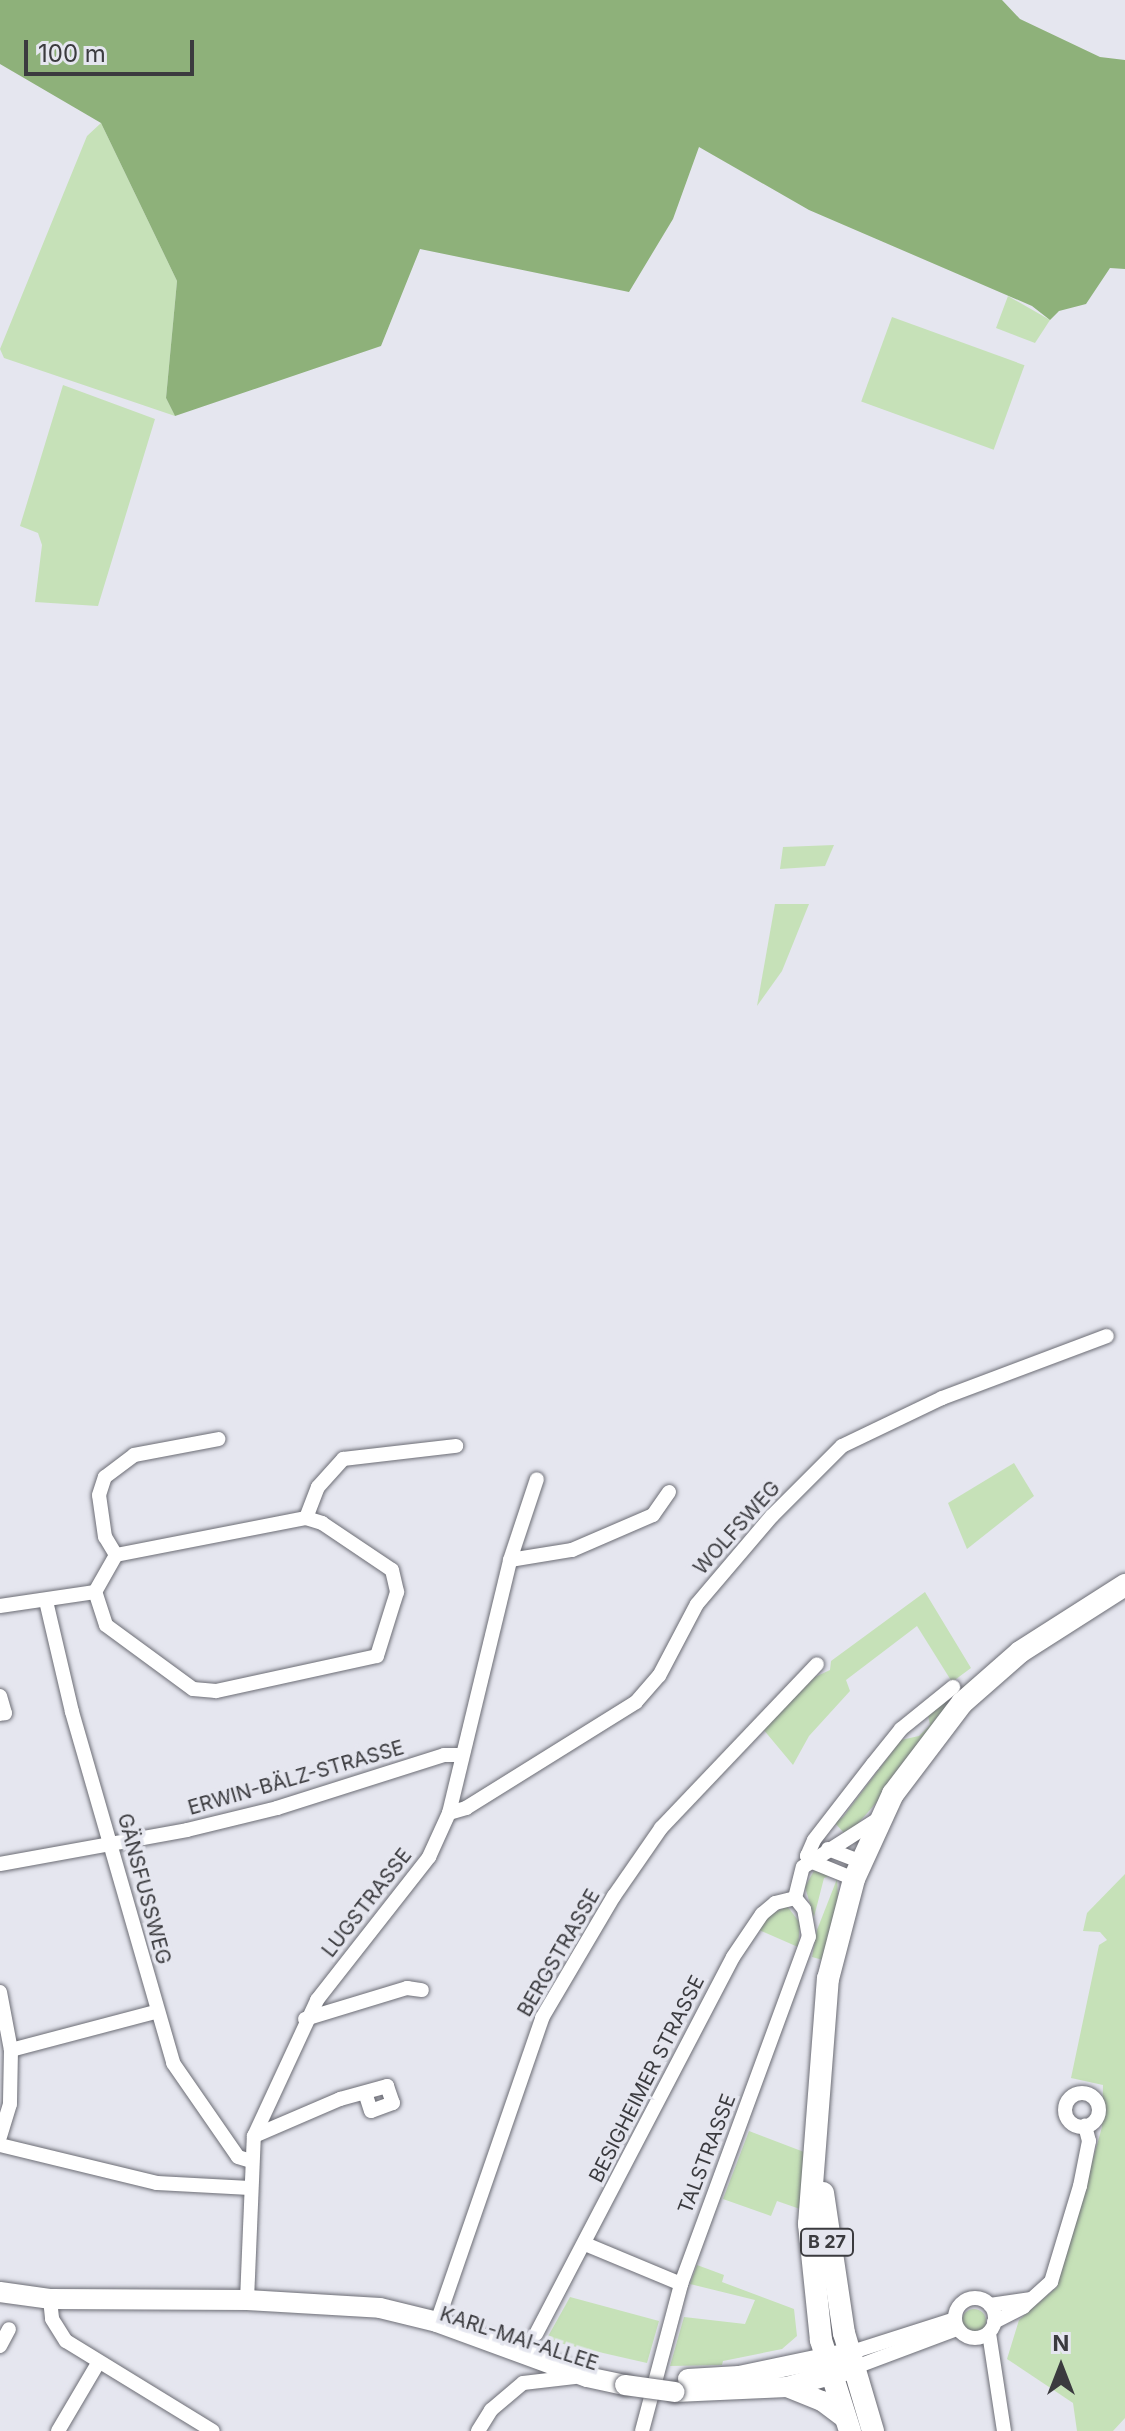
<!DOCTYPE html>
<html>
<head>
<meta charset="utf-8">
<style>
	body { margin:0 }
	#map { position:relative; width:1125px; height:2431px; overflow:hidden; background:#e5e6ef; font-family:Inter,sans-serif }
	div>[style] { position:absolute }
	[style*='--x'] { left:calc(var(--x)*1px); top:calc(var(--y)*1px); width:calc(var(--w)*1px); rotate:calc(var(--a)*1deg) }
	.green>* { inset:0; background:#c6e1b8; transform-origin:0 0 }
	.round { border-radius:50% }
	.forest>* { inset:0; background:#8eb17a }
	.roads { filter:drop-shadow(0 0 2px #6c6d75) drop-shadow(0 0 2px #6c6d75) }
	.street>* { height:14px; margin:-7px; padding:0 7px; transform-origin:7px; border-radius:7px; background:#fff }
	.street>.ring { margin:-7px; padding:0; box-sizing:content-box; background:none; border:14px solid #fff; border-radius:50% }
	.secondary>* { height:20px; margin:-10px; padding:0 10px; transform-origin:10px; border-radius:10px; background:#fff }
	.primary>* { height:22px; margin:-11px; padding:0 11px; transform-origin:11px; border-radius:11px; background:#fff }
	.bridges { filter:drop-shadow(0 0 2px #6c6d75) drop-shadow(0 0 2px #6c6d75) }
	.secondary-bridge>* { height:20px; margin:-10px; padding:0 10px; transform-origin:10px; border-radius:10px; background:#fff }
	span { translate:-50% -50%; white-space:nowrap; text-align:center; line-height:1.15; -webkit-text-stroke:7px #e5e6ef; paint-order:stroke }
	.shield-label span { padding:2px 6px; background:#e5e6ef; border:2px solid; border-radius:6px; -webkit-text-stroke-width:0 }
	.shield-label { font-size:18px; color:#3b3b3f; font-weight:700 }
	.street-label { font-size:20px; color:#3b3b3f }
	.north { position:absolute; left:1021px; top:2327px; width:80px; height:80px; -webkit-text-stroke:6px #e5e6ef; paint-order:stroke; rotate:0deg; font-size:22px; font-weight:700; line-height:32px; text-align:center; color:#3b3b3f }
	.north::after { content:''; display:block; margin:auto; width:28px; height:36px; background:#3b3b3f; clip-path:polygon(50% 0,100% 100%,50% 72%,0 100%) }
	.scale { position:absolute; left:24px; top:40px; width:170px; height:36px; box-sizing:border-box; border:4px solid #3b3b3f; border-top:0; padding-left:10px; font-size:24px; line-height:28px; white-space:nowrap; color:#3b3b3f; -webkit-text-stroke:6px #e5e6ef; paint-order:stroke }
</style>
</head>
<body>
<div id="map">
	<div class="green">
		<div style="clip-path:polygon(101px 123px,177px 281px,166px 398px,175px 416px,4px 358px,0 349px,87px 136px)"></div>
		<div style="clip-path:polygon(1008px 296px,1050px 320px,1035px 343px,996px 328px)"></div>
		<div style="left:892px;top:317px;width:141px;height:90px;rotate:20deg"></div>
		<div style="clip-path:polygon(63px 385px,155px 419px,98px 606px,35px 602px,42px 545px,38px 533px,20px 526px)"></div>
		<div style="clip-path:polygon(834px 845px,825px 866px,780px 869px,783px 847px)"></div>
		<div style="clip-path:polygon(775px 904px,809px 904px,782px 971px,757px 1006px)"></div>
		<div style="clip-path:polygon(1014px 1463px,1034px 1496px,967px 1549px,948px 1503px)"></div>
		<div style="clip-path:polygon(925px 1592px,971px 1668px,952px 1682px,917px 1626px,846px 1680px,850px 1691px,809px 1736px,793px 1765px,763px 1729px,815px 1677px,830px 1670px,831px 1661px)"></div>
		<div style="clip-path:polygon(1011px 1648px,855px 1827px,846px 1835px,834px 1822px,843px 1817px,901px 1740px,919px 1736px,930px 1725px,928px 1715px)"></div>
		<div style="clip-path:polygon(815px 1869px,834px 1874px,824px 1878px,814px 1917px,805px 1887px)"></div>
		<div style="clip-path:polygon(1125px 1874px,1125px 2418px,1113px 2431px,1077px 2431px,1073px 2403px,1007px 2359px,1019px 2320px,1057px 2287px,1102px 2127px,1103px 2085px,1071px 2078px,1099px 1945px,1107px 1940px,1100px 1932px,1083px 1931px,1087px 1913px)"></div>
		<div style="clip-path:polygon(837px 1879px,838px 1896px,823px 1960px,812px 1957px,817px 1930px)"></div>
		<div style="clip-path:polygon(787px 1906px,800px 1923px,798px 1947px,759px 1930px,765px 1918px)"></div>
		<div style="clip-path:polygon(749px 2131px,804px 2152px,800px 2209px,777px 2201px,771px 2216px,723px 2199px)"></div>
		<div style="clip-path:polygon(697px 2265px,724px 2275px,722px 2282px,794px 2309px,797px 2336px,782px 2349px,723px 2361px,722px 2365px,670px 2366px,684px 2317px,745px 2324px,755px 2300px,690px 2284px)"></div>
		<div style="clip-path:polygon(570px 2297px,659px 2321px,647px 2363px,546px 2340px)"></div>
		<div class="round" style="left:962px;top:2309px;width:24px;height:24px"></div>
	</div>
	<div class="forest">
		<div style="clip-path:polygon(0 0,1002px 0,1020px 19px,1100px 57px,1125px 60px,1125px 269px,1110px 268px,1086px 304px,1059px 311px,1050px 320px,1032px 306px,809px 210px,699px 147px,673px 219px,629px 292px,420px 249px,381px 346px,175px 416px,166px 398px,177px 281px,101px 123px,0 64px)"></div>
	</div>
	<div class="roads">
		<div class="street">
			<div style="--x:306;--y:1518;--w:33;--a:-69"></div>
			<div style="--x:318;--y:1487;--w:38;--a:-48"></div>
			<div style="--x:343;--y:1459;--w:114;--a:-6.6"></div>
			<div style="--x:116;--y:1555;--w:21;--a:-121"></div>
			<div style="--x:105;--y:1537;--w:42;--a:-98.1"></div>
			<div style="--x:99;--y:1495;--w:19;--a:-72"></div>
			<div style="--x:105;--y:1477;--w:36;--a:-37"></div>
			<div style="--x:134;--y:1455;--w:86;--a:-10.7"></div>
			<div style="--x:510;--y:1560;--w:63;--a:-9.2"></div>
			<div style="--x:572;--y:1550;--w:88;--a:-23.4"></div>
			<div style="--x:653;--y:1515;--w:28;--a:-55"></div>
			<div style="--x:46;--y:1601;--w:114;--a:76.8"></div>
			<div style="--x:72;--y:1712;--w:365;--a:73.9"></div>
			<div style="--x:173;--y:2063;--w:114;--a:55.3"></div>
			<div style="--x:238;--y:2157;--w:14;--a:17"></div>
			<div style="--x:0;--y:1606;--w:96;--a:-8.4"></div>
			<div style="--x:95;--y:1592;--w:43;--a:-60.4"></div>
			<div style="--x:116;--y:1555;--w:194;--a:-11"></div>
			<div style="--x:306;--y:1518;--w:17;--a:17"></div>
			<div style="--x:322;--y:1523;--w:84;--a:33.9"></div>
			<div style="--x:392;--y:1570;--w:23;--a:77"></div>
			<div style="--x:397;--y:1592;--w:67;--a:107.4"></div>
			<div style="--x:377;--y:1656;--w:165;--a:167.7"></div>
			<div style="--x:216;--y:1691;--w:23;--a:-175"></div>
			<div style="--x:193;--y:1689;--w:108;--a:-143.7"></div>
			<div style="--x:106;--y:1625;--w:35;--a:-108"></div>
			<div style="--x:0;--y:1696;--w:18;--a:74"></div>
			<div style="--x:5;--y:1713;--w:5;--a:169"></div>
			<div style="--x:449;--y:1813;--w:18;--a:-16"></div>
			<div style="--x:466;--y:1808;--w:200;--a:-31.9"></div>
			<div style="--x:636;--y:1702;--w:35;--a:-49"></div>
			<div style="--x:659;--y:1676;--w:81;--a:-62.2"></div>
			<div style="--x:697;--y:1604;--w:116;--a:-49.6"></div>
			<div style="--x:772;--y:1516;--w:99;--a:-45"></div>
			<div style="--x:842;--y:1446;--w:111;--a:-25.6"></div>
			<div style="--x:942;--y:1398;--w:176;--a:-20.6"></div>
			<div style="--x:828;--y:1849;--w:34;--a:21"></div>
			<div style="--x:810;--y:1861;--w:6;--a:-121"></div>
			<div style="--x:807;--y:1856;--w:17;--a:-66"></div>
			<div style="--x:814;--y:1840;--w:96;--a:-52.2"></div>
			<div style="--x:873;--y:1764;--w:45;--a:-51.3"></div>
			<div style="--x:901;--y:1729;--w:67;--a:-38.9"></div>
			<div style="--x:810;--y:1861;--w:48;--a:22.2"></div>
			<div style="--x:0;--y:1864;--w:190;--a:-10.3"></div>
			<div style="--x:187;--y:1830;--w:93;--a:-13.7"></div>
			<div style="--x:277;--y:1808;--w:175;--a:-17.6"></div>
			<div style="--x:444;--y:1755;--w:15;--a:0"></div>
			<div style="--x:795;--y:1898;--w:32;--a:-76"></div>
			<div style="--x:803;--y:1867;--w:89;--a:-32.6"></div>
			<div style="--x:0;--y:1992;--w:59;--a:79.3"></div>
			<div style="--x:11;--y:2050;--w:54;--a:91.1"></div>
			<div style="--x:10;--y:2104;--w:34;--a:107"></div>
			<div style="--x:305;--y:2019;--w:107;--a:-16.9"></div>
			<div style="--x:407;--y:1988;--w:15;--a:8"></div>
			<div style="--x:11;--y:2050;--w:149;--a:-14.8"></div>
			<div class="ring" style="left:1065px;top:2093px;width:20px;height:20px"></div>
			<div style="--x:254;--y:2136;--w:94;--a:-23.3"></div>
			<div style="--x:340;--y:2099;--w:49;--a:-15.5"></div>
			<div style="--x:387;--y:2086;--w:18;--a:71"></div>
			<div style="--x:393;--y:2103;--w:23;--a:160"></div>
			<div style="--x:371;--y:2111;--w:19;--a:-108"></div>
			<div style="--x:0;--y:2145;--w:162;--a:13.6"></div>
			<div style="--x:157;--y:2183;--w:93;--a:3.1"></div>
			<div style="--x:585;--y:2244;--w:104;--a:22.6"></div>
			<div class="ring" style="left:955px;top:2298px;width:26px;height:26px"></div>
			<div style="--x:50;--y:2299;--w:20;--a:84"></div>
			<div style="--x:52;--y:2319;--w:26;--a:58"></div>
			<div style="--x:66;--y:2341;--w:172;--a:31.5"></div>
			<div style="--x:247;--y:2300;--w:164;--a:-87.6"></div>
			<div style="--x:254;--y:2136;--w:150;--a:-65.1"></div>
			<div style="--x:317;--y:2000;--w:182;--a:-51.9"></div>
			<div style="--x:429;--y:1857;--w:48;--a:-65.6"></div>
			<div style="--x:449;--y:1813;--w:260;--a:-76.4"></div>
			<div style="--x:510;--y:1560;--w:85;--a:-71.6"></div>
			<div style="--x:990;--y:2305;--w:40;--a:-8.5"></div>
			<div style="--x:437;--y:2322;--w:322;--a:-70.9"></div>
			<div style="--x:542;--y:2018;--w:142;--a:-59.5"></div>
			<div style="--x:614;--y:1896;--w:83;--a:-55.3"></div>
			<div style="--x:661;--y:1828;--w:226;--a:-46.4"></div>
			<div style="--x:994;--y:2322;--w:33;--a:-27"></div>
			<div style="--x:1023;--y:2307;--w:38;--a:-42"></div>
			<div style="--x:1051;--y:2282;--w:100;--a:-73.2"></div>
			<div style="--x:1080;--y:2186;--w:46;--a:-78.7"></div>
			<div style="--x:1089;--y:2141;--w:16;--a:-105"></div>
			<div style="--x:989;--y:2333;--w:99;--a:81.3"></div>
			<div style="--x:536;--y:2334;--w:425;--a:-62.4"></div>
			<div style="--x:733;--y:1957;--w:52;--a:-56"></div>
			<div style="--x:762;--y:1914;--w:17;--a:-40"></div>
			<div style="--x:775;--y:1903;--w:21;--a:-14"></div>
			<div style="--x:0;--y:2346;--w:19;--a:-62"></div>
			<div style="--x:849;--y:2353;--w:111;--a:-17.8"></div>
			<div style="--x:853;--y:2368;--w:111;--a:-20.6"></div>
			<div style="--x:58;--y:2431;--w:79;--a:-59.5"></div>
			<div style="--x:478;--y:2431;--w:25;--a:-58"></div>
			<div style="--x:491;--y:2410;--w:42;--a:-40.2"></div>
			<div style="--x:523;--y:2383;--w:52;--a:-6.6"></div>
			<div style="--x:642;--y:2431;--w:152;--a:-75.1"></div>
			<div style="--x:681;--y:2284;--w:370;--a:-69.8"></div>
			<div style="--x:809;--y:1937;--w:28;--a:-100"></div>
			<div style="--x:804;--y:1909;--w:14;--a:-129"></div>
		</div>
		<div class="secondary">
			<div style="--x:0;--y:2292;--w:50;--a:8"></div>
			<div style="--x:50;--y:2299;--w:197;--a:0.3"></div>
			<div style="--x:247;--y:2300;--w:133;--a:3.4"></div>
			<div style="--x:380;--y:2308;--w:59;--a:13.8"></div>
			<div style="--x:437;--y:2322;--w:160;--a:20.1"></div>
			<div style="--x:587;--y:2377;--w:39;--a:12"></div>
			<div style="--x:688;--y:2379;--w:51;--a:-3.4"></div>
			<div style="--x:739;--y:2376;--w:112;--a:-11.8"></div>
			<div style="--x:787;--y:2387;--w:38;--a:22"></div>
			<div style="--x:822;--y:2401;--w:30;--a:37"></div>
			<div style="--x:675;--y:2392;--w:112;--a:-2.6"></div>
			<div style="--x:787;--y:2387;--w:63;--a:-15.6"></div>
		</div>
		<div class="primary">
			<div style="--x:823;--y:2193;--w:142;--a:81.5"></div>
			<div style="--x:844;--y:2333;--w:102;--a:73.5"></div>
			<div style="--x:850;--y:2431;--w:96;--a:-107.7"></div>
			<div style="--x:821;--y:2340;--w:117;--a:-95.9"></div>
			<div style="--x:809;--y:2224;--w:246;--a:-85.6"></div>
			<div style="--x:828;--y:1979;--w:103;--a:-75.4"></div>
			<div style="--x:854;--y:1879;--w:94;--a:-65.4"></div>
			<div style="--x:893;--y:1794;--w:114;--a:-52.8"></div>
			<div style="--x:962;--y:1703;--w:77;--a:-41.3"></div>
			<div style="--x:1020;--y:1652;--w:125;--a:-32.5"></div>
		</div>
	</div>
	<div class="bridges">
		<div class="secondary-bridge">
			<div style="--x:625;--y:2385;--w:50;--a:8"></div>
		</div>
	</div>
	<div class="shield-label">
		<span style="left:827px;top:2242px">B 27</span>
	</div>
	<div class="street-label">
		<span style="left:737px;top:1528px;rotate:-48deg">WOLFSWEG</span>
		<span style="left:296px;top:1778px;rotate:-16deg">ERWIN-BÄLZ-STRASSE</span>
		<span style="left:144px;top:1889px;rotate:75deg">GÄNSFUSSWEG</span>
		<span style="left:367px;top:1903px;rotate:-52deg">LUGSTRASSE</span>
		<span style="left:559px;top:1953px;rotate:-60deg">BERGSTRASSE</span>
		<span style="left:647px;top:2079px;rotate:-63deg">BESIGHEIMER STRASSE</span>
		<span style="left:707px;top:2154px;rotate:-69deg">TALSTRASSE</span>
		<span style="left:519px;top:2339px;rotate:18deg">KARL-MAI-ALLEE</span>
	</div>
	<div class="north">N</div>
	<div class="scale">100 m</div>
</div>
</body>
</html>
